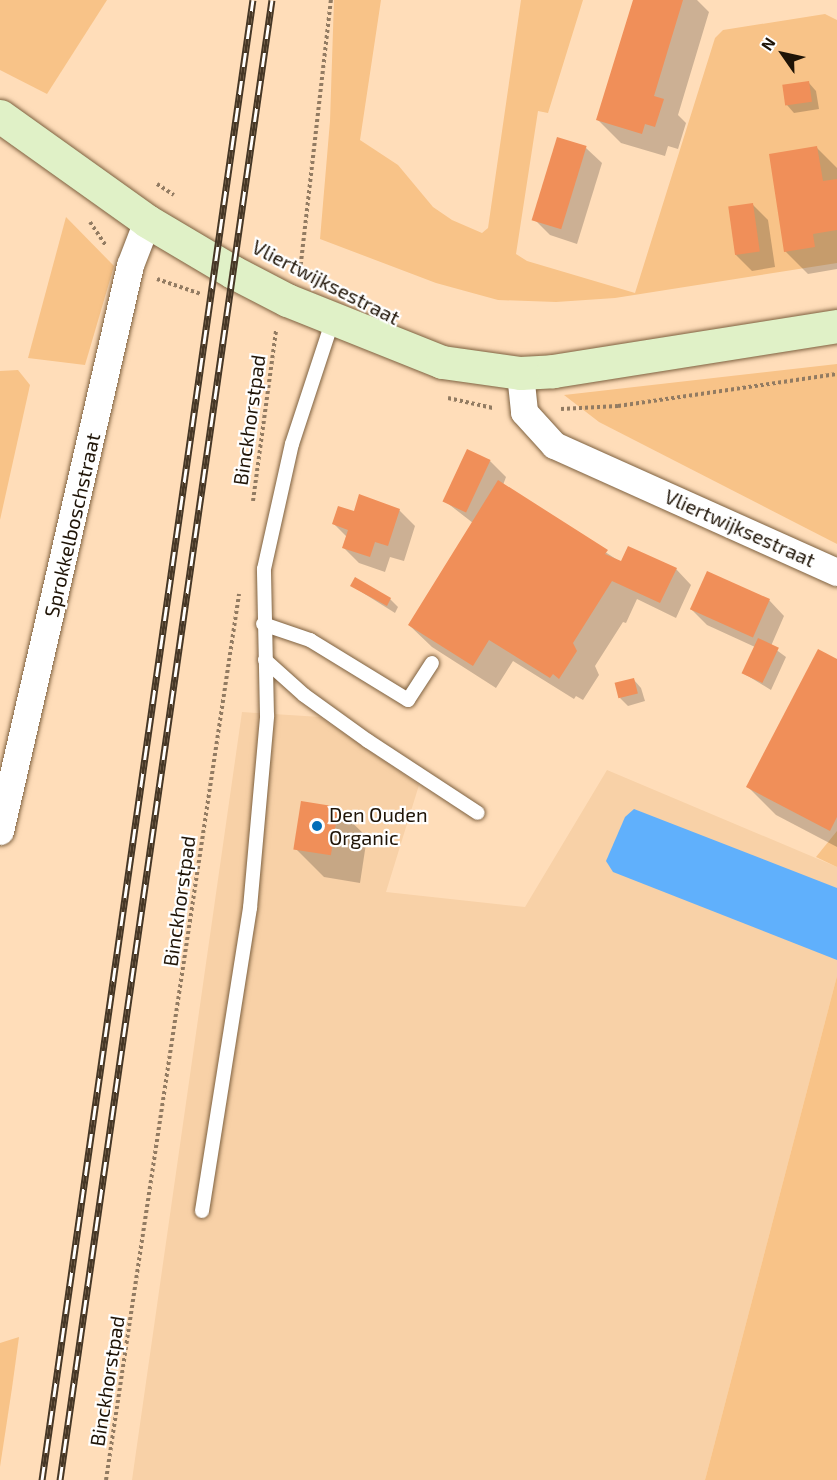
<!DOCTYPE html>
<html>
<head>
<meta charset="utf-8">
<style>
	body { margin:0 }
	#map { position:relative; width:837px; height:1480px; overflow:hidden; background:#ffddb9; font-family:"Exo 2",sans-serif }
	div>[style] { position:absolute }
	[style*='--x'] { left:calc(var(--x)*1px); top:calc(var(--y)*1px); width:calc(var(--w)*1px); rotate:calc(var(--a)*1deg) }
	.built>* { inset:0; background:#f8d1a7 }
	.green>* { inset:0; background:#f8c388 }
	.water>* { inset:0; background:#60b0fc }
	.shadow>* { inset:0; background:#0003 }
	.building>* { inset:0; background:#f08f59; transform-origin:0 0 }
	.path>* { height:4px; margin-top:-2px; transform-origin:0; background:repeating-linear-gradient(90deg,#927b62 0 3px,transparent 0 6px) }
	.roads { filter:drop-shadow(0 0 2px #7e6140) drop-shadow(0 0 2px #7e6140) }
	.lane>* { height:14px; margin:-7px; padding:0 7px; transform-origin:7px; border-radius:7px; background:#fff }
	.street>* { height:27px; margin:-13.5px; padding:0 13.5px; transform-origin:13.5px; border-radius:13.5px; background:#fff }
	.secondary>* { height:33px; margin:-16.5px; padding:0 16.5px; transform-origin:16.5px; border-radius:16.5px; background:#e0f1c7 }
	.rail>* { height:7px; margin-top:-3.5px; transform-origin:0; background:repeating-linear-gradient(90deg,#fff 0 14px,#463726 0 28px); box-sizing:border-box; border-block:2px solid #463726 }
	.dots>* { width:16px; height:16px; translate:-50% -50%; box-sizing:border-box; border:3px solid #fff; border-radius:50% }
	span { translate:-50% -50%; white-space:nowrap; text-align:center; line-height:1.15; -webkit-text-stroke:4.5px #fff; paint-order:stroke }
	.street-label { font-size:20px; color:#1f1407 }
	.poi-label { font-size:20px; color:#1f1407 }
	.left { translate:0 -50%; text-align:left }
	.north { position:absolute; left:753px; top:24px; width:60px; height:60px; -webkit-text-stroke:4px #fff; paint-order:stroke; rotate:304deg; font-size:16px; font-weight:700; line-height:24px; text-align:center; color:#1f1407 }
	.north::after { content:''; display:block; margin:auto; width:21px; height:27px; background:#1f1407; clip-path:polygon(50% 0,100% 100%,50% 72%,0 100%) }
</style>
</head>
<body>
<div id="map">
	<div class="built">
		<div style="clip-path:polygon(242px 712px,320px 717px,419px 785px,386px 892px,525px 907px,607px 770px,837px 867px,837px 976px,705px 1480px,132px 1480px)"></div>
	</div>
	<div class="green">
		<div style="clip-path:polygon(0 0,107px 0,47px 94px,0 70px)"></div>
		<div style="clip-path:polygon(334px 0,381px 0,360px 140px,398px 165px,433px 207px,452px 220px,482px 233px,488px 228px,521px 0,583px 0,548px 113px,538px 111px,516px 254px,527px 261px,635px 293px,715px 38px,723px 30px,825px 14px,837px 20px,837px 263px,615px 298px,556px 302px,498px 300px,436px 283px,320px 239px,330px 121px)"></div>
		<div style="clip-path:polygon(66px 217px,114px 266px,85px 365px,28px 358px)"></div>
		<div style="clip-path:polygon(837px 364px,837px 544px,599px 422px,564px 395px)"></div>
		<div style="clip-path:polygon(18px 370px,30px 385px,0 520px,0 371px)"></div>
		<div style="clip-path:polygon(837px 831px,837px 867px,816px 857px)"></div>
		<div style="clip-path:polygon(837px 976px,837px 1480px,705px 1480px)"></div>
		<div style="clip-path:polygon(19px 1337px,12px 1388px,0 1467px,0 1343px)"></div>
	</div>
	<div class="water">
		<div style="clip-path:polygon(634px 809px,837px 888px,837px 960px,613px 872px,606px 861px,625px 817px)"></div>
	</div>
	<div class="shadow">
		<div style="clip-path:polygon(634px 0,697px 0,709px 12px,678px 115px,686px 123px,678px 149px,668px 146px,665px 156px,621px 143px,598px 120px)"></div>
		<div style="clip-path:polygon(809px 83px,816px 91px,819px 109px,794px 113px,787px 105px)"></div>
		<div style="clip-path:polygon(586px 148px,602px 163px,577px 244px,550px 235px,534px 219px)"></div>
		<div style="clip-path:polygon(817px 148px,837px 168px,837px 269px,808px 274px,785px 251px)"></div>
		<div style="clip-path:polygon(752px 204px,768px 220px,775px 267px,752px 271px,736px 255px)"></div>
		<div style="clip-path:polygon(490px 461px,506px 477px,503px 485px,622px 563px,676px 569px,691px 585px,676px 618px,637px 599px,626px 623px,623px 622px,595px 666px,599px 675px,583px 700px,576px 696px,574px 699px,513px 661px,496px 688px,432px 647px,409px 625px,473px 523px,446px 502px)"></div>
		<div style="clip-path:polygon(399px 510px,415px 526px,404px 561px,390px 557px,385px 572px,359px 563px,344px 548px,347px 537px,334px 524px,355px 513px)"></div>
		<div style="clip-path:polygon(352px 586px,390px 599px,398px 607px,395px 613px)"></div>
		<div style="clip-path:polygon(769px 600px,784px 616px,771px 646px,786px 657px,771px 690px,743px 673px,755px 647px,707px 625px,691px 609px)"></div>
		<div style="clip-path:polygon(837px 661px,837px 847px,776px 815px,748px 787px)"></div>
		<div style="clip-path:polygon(634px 680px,641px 688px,645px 701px,628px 706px,620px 698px)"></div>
		<div style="clip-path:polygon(338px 809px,367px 837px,360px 883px,324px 877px,295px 848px)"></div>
	</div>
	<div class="building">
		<div style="clip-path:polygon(633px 0,683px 0,654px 96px,664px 99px,655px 127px,645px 124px,642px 134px,596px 120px)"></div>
		<div style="left:809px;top:81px;width:21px;height:27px;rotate:82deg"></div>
		<div style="left:557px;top:137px;width:31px;height:87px;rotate:17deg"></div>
		<div style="clip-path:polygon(817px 146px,823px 181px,837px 179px,837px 230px,813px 234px,815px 247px,784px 252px,769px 154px)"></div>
		<div style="left:753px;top:203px;width:49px;height:25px;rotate:82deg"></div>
		<div style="left:467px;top:449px;width:26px;height:58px;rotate:25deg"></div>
		<div style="clip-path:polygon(498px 480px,608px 550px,605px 554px,621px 561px,628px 546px,677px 568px,660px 603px,612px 581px,573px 643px,577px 651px,559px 679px,553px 674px,550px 678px,489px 640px,473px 666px,408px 625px)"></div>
		<div style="clip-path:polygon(359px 494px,400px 509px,388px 546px,375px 542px,370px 557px,342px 548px,348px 530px,332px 524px,338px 506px,354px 511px)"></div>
		<div style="left:707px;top:571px;width:69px;height:42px;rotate:24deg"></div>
		<div style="clip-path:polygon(355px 577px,391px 598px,387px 606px,350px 586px)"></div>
		<div style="left:758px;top:638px;width:23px;height:39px;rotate:25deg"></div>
		<div style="clip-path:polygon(818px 649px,837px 659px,837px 817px,830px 831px,746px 787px)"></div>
		<div style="left:634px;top:678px;width:16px;height:20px;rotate:76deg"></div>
		<div style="left:301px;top:801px;width:38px;height:49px;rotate:9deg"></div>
	</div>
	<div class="path">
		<div style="--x:157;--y:184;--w:20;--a:33"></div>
		<div style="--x:90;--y:222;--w:29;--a:56"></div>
		<div style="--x:300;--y:271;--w:273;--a:-83.5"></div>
		<div style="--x:157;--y:279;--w:46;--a:18.8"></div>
		<div style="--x:448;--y:398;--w:46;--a:12.5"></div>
		<div style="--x:561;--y:409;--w:57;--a:-3"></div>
		<div style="--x:618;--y:406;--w:221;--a:-8.3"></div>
		<div style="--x:253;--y:501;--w:173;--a:-82.3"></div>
		<div style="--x:106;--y:1480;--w:896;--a:-81.46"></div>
	</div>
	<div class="roads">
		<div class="lane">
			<div style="--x:263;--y:624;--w:50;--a:18.8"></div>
			<div style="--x:310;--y:640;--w:115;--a:31.5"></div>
			<div style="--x:408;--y:700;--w:44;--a:-57"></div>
			<div style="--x:265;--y:660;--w:52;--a:41.9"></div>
			<div style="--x:304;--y:695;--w:79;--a:35.7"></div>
			<div style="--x:368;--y:741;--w:131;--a:33.2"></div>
			<div style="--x:202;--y:1211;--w:307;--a:-81"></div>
			<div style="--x:250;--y:908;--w:193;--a:-84.9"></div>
			<div style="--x:267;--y:716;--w:147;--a:-91.2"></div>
			<div style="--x:264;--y:569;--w:128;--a:-77.4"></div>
			<div style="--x:292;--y:444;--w:132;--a:-71.8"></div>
		</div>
		<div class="street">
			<div style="--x:520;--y:373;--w:39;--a:84"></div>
			<div style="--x:524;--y:412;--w:45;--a:47.7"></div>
			<div style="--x:554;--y:445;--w:310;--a:24.2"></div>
			<div style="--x:0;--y:831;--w:581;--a:-77.06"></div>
			<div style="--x:130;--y:265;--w:47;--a:-68.9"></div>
		</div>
		<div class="secondary">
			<div style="--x:0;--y:116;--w:181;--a:35.5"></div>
			<div style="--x:147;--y:221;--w:100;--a:30.7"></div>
			<div style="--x:233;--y:272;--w:61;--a:27.4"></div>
			<div style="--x:287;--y:300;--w:167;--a:21.8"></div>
			<div style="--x:442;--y:362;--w:79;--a:8"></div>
			<div style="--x:520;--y:373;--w:33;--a:-3"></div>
			<div style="--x:553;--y:371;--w:288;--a:-9"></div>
		</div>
	</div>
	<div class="rail">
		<div style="--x:42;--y:1480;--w:1495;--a:-81.89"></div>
		<div style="--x:60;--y:1480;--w:1495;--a:-81.85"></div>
	</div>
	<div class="dots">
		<div style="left:317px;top:826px;background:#026db8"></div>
	</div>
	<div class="street-label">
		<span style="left:326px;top:282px;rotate:27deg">Vliertwijksestraat</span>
		<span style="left:249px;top:420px;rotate:-82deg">Binckhorstpad</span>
		<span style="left:72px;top:525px;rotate:-77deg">Sprokkelboschstraat</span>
		<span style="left:740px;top:528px;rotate:24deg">Vliertwijksestraat</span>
		<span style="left:179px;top:901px;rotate:-82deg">Binckhorstpad</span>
		<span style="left:107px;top:1381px;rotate:-81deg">Binckhorstpad</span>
	</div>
	<div class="poi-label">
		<span class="left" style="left:329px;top:826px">Den Ouden<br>Organic</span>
	</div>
	<div class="north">N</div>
</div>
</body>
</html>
